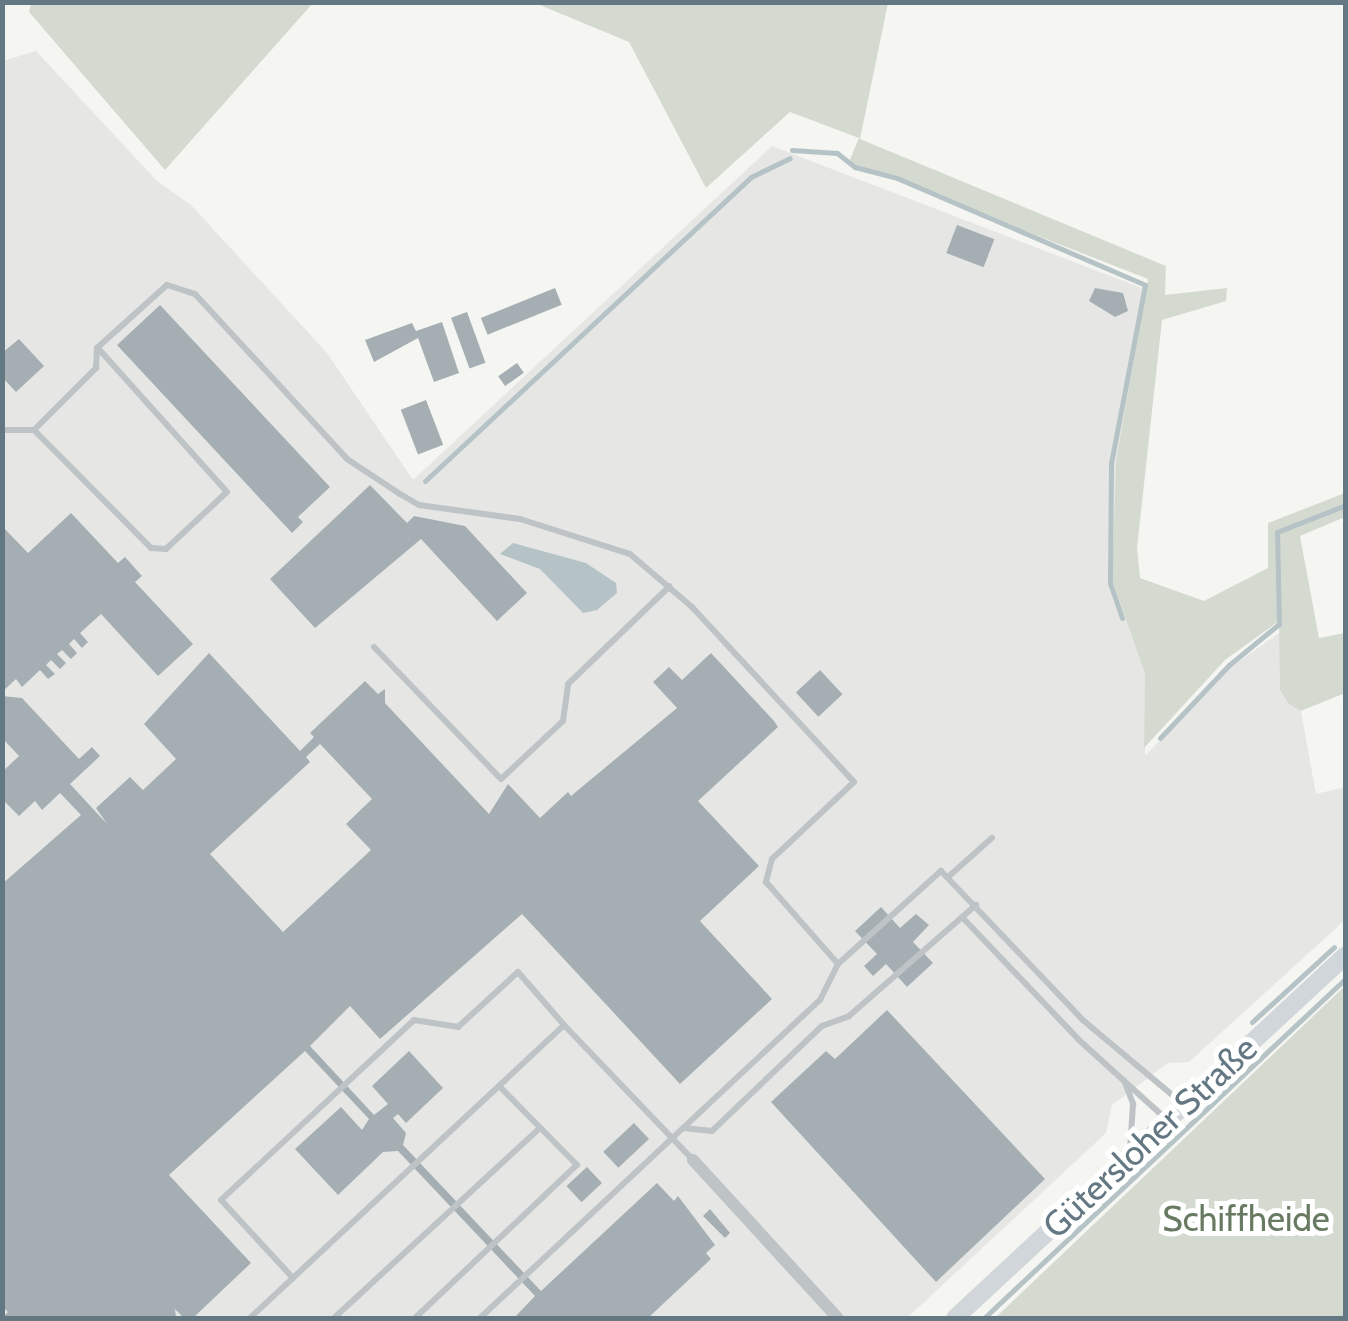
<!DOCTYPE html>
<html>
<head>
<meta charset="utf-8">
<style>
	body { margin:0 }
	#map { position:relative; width:1348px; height:1321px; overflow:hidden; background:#f5f5f1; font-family:Cabin,sans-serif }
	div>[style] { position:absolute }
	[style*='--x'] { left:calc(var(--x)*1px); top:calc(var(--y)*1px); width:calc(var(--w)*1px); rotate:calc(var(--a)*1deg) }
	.built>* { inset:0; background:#e6e7e5 }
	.green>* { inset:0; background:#d5dad1 }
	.water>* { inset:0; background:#b5c3c6 }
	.stream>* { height:5px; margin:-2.5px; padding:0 2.5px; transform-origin:2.5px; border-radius:2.5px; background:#b5c3c6 }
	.building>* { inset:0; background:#a5afb3; transform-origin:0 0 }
	.service>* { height:6px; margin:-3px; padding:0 3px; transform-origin:3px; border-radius:3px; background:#bec3c6 }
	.minor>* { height:12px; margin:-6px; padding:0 6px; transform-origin:6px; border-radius:6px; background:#bec3c6 }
	.secondary>* { height:18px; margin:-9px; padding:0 9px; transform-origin:9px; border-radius:9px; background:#d1d6da }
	span { translate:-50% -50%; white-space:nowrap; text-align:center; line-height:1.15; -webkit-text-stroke:10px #fff; paint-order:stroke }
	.street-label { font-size:35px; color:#647883 }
	.park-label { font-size:35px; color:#697a63 }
	.frame { position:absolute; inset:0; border:5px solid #647883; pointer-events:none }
</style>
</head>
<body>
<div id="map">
	<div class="built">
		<div style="clip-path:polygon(36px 51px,157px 181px,191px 205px,327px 353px,413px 480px,772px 146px,1147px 290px,1116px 461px,1112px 580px,1145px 674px,1145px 756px,1231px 667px,1282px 631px,1280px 690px,1301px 711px,1316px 794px,1345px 787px,1345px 920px,1189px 1062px,1168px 1063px,1112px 1105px,1106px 1133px,907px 1318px,3px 1318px,3px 61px)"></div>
	</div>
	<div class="green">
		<div style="clip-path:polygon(31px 3px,31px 2px,313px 3px,165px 170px,29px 12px)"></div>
		<div style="clip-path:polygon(535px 3px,888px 3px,860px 139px,1166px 266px,1165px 295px,1227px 288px,1226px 301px,1162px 320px,1137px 548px,1140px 578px,1204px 601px,1268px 568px,1268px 523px,1345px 493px,1345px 517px,1300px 536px,1319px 638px,1345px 633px,1345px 693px,1301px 711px,1289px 704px,1280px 690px,1279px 621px,1225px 660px,1144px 748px,1145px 674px,1112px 580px,1116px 461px,1148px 279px,849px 162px,859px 138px,790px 112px,706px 188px,629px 42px)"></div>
		<div style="clip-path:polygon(1345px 986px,1345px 1318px,995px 1318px)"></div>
	</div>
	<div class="water">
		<div style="clip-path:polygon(513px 543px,586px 563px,616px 583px,617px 593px,597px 610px,583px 613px,540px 569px,500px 554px)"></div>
	</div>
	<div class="stream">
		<div style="--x:792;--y:150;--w:45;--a:3.8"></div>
		<div style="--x:837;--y:153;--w:23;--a:38"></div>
		<div style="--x:855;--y:167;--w:43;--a:14.7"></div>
		<div style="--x:897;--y:178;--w:270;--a:23.3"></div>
		<div style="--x:1145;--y:285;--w:182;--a:100.8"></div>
		<div style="--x:1111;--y:464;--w:119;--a:90.5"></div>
		<div style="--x:1110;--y:583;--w:37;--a:71"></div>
		<div style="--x:425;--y:481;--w:446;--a:-43"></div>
		<div style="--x:751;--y:177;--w:43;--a:-26"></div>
		<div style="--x:1160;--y:738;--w:100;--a:-46.6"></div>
		<div style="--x:1229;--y:665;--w:65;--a:-39.4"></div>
		<div style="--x:1279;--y:624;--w:92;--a:-91.2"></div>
		<div style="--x:1277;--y:532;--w:74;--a:-21.4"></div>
		<div style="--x:1252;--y:1022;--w:111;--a:-42.4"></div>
		<div style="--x:984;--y:1318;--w:497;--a:-43.2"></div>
	</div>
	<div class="building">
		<div style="left:957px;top:225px;width:40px;height:30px;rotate:21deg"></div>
		<div style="left:555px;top:288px;width:18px;height:80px;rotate:68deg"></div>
		<div style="clip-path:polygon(1095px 288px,1123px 293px,1128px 311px,1115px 317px,1089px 301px)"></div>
		<div style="clip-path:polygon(160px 305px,330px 487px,298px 517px,303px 522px,292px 533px,117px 345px)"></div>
		<div style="left:467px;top:312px;width:54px;height:17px;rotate:70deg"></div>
		<div style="clip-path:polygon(442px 322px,459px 373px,434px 382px,418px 338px,374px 362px,365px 340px,412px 323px,416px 331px)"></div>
		<div style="clip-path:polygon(19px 339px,44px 366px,16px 392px,2px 377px,2px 353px)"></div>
		<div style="left:517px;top:363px;width:12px;height:23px;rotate:55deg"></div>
		<div style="left:426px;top:400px;width:48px;height:27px;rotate:69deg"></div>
		<div style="clip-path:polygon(370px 485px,407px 523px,414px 516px,465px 526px,527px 593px,497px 621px,421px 539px,315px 628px,270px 579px)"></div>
		<div style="clip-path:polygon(71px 513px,118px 563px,125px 557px,142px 576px,135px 582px,193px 644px,158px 676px,101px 614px,80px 633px,88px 642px,82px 648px,74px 639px,69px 644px,77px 653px,71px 659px,62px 650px,57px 654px,66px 663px,60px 669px,51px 660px,46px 665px,55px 674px,48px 679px,40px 670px,22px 687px,16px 679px,2px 692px,2px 526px,28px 553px)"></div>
		<div style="clip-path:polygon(evenodd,209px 653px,300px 751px,314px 737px,310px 733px,365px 681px,378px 694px,385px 689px,385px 703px,489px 814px,508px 784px,540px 818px,568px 792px,571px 796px,677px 708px,653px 682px,669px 667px,682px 680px,711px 653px,774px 721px,778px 727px,698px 801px,759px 866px,700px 921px,772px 999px,680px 1084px,522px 914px,380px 1039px,350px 1006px,310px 1046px,374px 1115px,388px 1104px,372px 1086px,409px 1051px,443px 1088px,406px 1123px,398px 1114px,393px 1118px,406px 1133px,403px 1145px,541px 1291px,657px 1183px,674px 1201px,678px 1196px,715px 1245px,706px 1253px,711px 1259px,648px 1318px,514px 1318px,535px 1296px,398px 1151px,383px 1152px,338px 1195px,295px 1149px,341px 1107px,362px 1130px,369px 1119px,305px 1051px,169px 1175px,251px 1263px,194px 1317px,184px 1318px,175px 1309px,176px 1318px,2px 1318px,8px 1312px,2px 1306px,2px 884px,81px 815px,60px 793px,42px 810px,35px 801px,19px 816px,2px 799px,2px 772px,19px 756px,2px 738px,2px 696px,22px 698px,79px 759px,92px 747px,100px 756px,70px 784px,107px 824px,96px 808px,130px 777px,143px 790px,176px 759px,144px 724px,209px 653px,320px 744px,372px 799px,346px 824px,371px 850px,283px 932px,210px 854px,310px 762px,306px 757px,320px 744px)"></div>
		<div style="left:820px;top:670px;width:33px;height:33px;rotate:47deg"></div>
		<div style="clip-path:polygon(881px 907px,900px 928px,916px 914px,929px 925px,913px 942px,933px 963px,907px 987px,886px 964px,873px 976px,864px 966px,877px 954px,855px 931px)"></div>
		<div style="clip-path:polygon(887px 1010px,1045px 1179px,936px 1282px,771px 1102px,826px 1051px,835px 1059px)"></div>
		<div style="left:634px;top:1123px;width:22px;height:42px;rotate:47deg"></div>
		<div style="left:587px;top:1167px;width:22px;height:28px;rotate:47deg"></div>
		<div style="clip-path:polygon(710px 1209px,730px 1233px,725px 1238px,703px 1216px)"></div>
	</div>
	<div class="service">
		<div style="--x:2;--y:430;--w:32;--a:0"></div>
		<div style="--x:34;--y:430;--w:166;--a:45.2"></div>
		<div style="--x:151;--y:548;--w:15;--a:4"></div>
		<div style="--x:166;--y:549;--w:83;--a:-43.1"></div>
		<div style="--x:227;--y:492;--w:193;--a:-131.9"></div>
		<div style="--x:34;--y:430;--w:88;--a:-45"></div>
		<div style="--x:96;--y:368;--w:20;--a:-87"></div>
		<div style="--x:97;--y:348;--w:94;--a:-42"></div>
		<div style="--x:167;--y:285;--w:29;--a:18"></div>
		<div style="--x:195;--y:294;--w:224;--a:47.3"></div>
		<div style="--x:347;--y:459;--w:64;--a:33.4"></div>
		<div style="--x:400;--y:494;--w:22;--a:30"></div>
		<div style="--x:419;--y:505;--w:102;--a:7.9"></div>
		<div style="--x:520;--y:519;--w:115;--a:17.7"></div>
		<div style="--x:630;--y:554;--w:82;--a:40.5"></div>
		<div style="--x:692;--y:607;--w:238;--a:47.2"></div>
		<div style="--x:854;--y:782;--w:112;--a:136.8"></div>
		<div style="--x:772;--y:859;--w:24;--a:105"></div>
		<div style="--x:766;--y:882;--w:109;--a:48.7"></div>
		<div style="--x:374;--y:647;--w:183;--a:46.1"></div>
		<div style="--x:501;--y:779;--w:85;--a:-43.1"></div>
		<div style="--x:563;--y:721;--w:37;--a:-82"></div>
		<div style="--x:568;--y:684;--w:141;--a:-43.9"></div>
		<div style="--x:948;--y:877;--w:59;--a:-41.6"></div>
		<div style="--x:962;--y:917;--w:170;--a:46.4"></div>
		<div style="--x:1079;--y:1040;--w:118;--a:42.2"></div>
		<div style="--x:1124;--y:1080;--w:26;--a:69"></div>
		<div style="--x:1133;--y:1104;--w:46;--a:93.7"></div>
		<div style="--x:684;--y:1128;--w:28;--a:6"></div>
		<div style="--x:712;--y:1131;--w:152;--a:-43.7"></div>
		<div style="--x:822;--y:1026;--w:29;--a:-20"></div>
		<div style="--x:849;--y:1016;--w:169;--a:-41.2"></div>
		<div style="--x:293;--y:1278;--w:106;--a:-132.7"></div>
		<div style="--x:221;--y:1200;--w:264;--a:-43"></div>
		<div style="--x:414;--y:1020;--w:45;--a:9"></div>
		<div style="--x:458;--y:1027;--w:81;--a:-42.5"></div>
		<div style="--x:518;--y:972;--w:70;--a:49"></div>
		<div style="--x:250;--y:1318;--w:429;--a:-43"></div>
		<div style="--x:564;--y:1025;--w:187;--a:46.3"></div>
		<div style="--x:334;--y:1318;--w:280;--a:-42.7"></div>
		<div style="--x:415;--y:1318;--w:223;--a:-43.4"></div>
		<div style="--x:577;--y:1165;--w:111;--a:-134.6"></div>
		<div style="--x:480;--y:1318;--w:466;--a:-43.1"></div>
		<div style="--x:820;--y:1000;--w:40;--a:-63.4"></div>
		<div style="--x:838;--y:964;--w:139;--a:-42.1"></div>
		<div style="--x:941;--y:871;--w:207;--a:46.4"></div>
		<div style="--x:1084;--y:1021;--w:129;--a:40"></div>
	</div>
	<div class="minor">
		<div style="--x:693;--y:1160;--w:214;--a:47.5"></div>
	</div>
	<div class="secondary">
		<div style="--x:955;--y:1318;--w:534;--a:-42.87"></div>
	</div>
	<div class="street-label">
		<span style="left:1150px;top:1137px;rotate:-43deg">Gütersloher Straße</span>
	</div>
	<div class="park-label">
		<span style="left:1246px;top:1219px">Schiffheide</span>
	</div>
	<div class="frame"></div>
</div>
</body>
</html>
